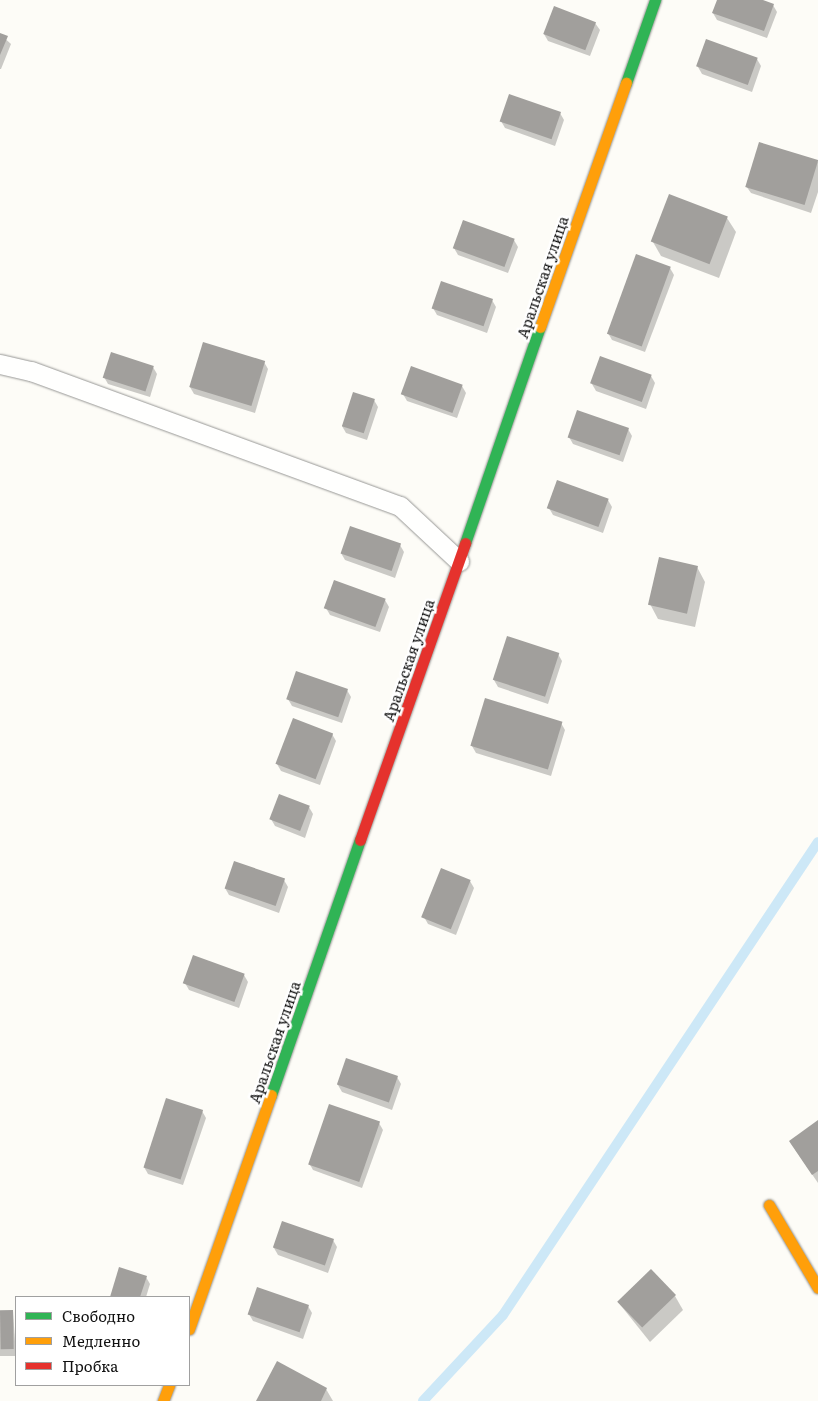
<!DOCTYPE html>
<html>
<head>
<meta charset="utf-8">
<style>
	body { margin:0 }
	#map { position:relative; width:818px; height:1401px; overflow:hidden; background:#fdfcf7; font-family:Literata,serif }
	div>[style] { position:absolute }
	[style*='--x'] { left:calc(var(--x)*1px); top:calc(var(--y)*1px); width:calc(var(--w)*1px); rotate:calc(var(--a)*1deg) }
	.shadow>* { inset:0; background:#0003 }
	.stream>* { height:10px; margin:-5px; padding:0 5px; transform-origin:5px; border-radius:5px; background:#cde8f7 }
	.building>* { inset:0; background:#a19f9c; transform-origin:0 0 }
	.roads { filter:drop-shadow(0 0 1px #979795) drop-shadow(0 0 1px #979795) }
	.lane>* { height:19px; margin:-9.5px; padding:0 9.5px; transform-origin:9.5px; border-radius:9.5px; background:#fffffe }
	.fast>* { height:11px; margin:-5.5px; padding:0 5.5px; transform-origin:5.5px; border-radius:5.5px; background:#30b455 }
	.slow>* { height:11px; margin:-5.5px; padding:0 5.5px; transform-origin:5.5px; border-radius:5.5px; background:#ff9f0a }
	.jam>* { height:11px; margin:-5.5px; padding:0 5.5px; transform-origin:5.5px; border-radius:5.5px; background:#e5322d }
	span { translate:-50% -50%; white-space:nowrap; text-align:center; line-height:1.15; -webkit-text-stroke:5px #fff; paint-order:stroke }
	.street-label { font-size:15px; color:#111 }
	.legend { position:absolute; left:15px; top:1296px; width:175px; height:90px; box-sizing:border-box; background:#fff; border:1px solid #a0a0a0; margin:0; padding:6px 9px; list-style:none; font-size:15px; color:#111 }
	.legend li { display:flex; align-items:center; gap:10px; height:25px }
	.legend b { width:25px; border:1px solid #a0a0a0 }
</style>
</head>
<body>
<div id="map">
	<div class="shadow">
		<div style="clip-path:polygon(718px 0,759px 0,773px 5px,777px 12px,767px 38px,717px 20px,713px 13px)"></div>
		<div style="clip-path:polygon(595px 23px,600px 30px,590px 56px,548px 41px,544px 34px)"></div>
		<div style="clip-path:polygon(0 34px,11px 44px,1px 69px,0 69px)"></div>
		<div style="clip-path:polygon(757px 59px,761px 66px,752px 92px,702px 74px,698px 67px)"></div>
		<div style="clip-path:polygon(560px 113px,564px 120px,555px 146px,505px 128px,501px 121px)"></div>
		<div style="clip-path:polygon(760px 143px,818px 162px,818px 192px,811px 213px,751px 193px,746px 186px)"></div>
		<div style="clip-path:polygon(727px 218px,736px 232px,719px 278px,661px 256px,653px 242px)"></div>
		<div style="clip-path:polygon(514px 240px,518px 247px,508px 273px,458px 255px,454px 248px)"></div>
		<div style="clip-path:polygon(670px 268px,674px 275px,645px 352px,612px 340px,608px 333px)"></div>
		<div style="clip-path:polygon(492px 300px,496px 307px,487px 333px,437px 315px,433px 308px)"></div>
		<div style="clip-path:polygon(264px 362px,268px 369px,255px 413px,194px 394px,190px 387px)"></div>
		<div style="clip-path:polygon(153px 367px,157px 374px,150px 397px,108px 384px,104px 377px)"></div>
		<div style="clip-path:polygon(651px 376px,655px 383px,646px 409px,596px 391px,592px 384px)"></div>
		<div style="clip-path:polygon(462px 386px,466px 393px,457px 418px,407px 401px,403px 394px)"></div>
		<div style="clip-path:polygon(374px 400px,378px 407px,367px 440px,346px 433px,342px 426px)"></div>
		<div style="clip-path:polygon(628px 429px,632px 436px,623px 462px,573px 444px,569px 437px)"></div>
		<div style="clip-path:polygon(608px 500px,612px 507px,603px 533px,553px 515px,549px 508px)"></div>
		<div style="clip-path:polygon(400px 545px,404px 552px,395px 578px,345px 560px,341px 553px)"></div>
		<div style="clip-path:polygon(697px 567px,705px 582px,695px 627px,658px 619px,650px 604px)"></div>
		<div style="clip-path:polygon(385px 600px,389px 607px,380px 632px,330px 615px,326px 608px)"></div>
		<div style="clip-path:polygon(558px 654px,562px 661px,548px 704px,498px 687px,494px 680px)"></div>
		<div style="clip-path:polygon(347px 690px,351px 697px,342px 723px,292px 706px,288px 699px)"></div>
		<div style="clip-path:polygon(561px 723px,565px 730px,551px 776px,476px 753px,472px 746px)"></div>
		<div style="clip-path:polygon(332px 734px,336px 741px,320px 785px,281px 771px,277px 764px)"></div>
		<div style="clip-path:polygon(309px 807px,313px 814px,305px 838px,275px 826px,271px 819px)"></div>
		<div style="clip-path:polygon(284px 880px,288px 887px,279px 913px,229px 895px,225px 888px)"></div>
		<div style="clip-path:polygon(470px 881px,474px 888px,456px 935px,428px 924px,424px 917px)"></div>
		<div style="clip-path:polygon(244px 975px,248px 982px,239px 1008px,189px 990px,185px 983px)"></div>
		<div style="clip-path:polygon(397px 1077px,401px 1084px,392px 1110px,342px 1092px,338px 1085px)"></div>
		<div style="clip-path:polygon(202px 1111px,206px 1118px,183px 1185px,148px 1174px,144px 1167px)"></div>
		<div style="clip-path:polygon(818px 1122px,818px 1183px,790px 1142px)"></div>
		<div style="clip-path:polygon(379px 1123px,383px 1130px,362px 1188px,313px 1170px,309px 1163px)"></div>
		<div style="clip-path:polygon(333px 1240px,337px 1247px,328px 1273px,278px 1255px,274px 1248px)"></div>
		<div style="clip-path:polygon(120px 1269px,146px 1277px,150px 1284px,146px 1297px,111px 1297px)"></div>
		<div style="clip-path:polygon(675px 1296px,683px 1310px,650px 1342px,618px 1302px)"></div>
		<div style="clip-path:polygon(308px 1306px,312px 1313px,303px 1339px,253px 1321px,249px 1314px)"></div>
		<div style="clip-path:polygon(13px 1311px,16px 1356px,0 1356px,0 1312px)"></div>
		<div style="clip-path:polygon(277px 1363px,326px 1389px,333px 1401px,257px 1401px)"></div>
	</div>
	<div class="stream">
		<div style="--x:423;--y:1401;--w:117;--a:-47.1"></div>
		<div style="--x:503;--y:1315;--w:568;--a:-56.34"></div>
	</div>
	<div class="building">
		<div style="clip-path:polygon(717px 0,763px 0,774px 4px,764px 31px,712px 13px)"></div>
		<div style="left:554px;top:6px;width:45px;height:30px;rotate:21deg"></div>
		<div style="clip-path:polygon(0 33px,8px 36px,0 55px)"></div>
		<div style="left:706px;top:39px;width:55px;height:29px;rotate:20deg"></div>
		<div style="left:509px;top:94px;width:55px;height:29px;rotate:19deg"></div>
		<div style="left:759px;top:142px;width:62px;height:47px;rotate:17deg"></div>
		<div style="left:669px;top:194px;width:63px;height:51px;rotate:21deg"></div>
		<div style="left:463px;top:220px;width:55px;height:30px;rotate:20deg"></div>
		<div style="left:636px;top:254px;width:37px;height:85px;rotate:20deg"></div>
		<div style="left:441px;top:281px;width:55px;height:29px;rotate:19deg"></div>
		<div style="left:203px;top:342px;width:65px;height:47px;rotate:17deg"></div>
		<div style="left:111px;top:352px;width:45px;height:27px;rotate:18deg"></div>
		<div style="left:600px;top:356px;width:55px;height:29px;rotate:20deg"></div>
		<div style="left:411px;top:366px;width:55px;height:30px;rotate:20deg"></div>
		<div style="left:353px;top:392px;width:23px;height:36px;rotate:18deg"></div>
		<div style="left:577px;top:410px;width:55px;height:29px;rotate:19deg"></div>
		<div style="left:557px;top:480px;width:55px;height:30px;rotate:20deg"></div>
		<div style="left:350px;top:526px;width:54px;height:29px;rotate:19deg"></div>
		<div style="left:659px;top:557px;width:40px;height:49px;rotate:13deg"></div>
		<div style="left:334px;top:580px;width:55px;height:30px;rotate:20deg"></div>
		<div style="left:507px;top:636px;width:55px;height:46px;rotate:18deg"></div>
		<div style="left:296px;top:671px;width:55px;height:30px;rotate:19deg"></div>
		<div style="left:485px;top:698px;width:81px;height:50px;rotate:17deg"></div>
		<div style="left:293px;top:718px;width:43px;height:49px;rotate:21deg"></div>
		<div style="left:279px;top:794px;width:33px;height:27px;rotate:21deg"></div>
		<div style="left:234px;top:861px;width:54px;height:29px;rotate:19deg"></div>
		<div style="left:441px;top:868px;width:32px;height:53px;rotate:22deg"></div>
		<div style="left:193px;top:955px;width:55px;height:30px;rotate:20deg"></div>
		<div style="left:346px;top:1058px;width:55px;height:28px;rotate:19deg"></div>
		<div style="left:166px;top:1098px;width:39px;height:73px;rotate:18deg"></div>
		<div style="left:329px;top:1104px;width:54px;height:64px;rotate:19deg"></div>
		<div style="clip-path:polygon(818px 1120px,818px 1171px,812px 1175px,789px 1141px)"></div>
		<div style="left:282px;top:1221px;width:55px;height:28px;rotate:19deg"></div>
		<div style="clip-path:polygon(119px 1267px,147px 1276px,140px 1297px,110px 1297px)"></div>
		<div style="left:651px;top:1269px;width:36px;height:47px;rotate:46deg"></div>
		<div style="left:257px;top:1287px;width:55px;height:29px;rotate:19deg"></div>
		<div style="left:13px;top:1310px;width:39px;height:13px;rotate:89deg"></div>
		<div style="clip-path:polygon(277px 1361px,327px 1388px,321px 1401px,256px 1401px)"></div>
	</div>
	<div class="roads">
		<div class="lane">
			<div style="--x:0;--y:364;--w:32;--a:13"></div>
			<div style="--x:31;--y:371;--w:393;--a:20.1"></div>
			<div style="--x:400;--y:506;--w:81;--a:43"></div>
		</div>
		<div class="fast">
			<div style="--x:626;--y:83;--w:88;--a:-70.7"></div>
			<div style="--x:465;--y:543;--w:229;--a:-70.9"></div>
			<div style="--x:271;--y:1095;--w:270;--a:-70.8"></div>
		</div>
		<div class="slow">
			<div style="--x:540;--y:327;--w:259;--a:-70.6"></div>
			<div style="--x:769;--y:1205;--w:96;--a:59.4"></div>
			<div style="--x:189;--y:1329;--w:248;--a:-70.7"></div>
			<div style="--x:163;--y:1401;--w:17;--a:-69"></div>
		</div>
		<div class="jam">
			<div style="--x:360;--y:840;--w:315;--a:-70.5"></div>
		</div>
	</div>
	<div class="street-label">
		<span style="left:542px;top:277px;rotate:-71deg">Аральская улица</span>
		<span style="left:408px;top:660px;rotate:-71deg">Аральская улица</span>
		<span style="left:274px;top:1042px;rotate:-71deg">Аральская улица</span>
	</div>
	<ul class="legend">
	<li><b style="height:6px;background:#30b455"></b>Свободно</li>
	<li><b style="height:6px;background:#ff9f0a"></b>Медленно</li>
	<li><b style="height:6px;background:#e5322d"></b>Пробка</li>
	</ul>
</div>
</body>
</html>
